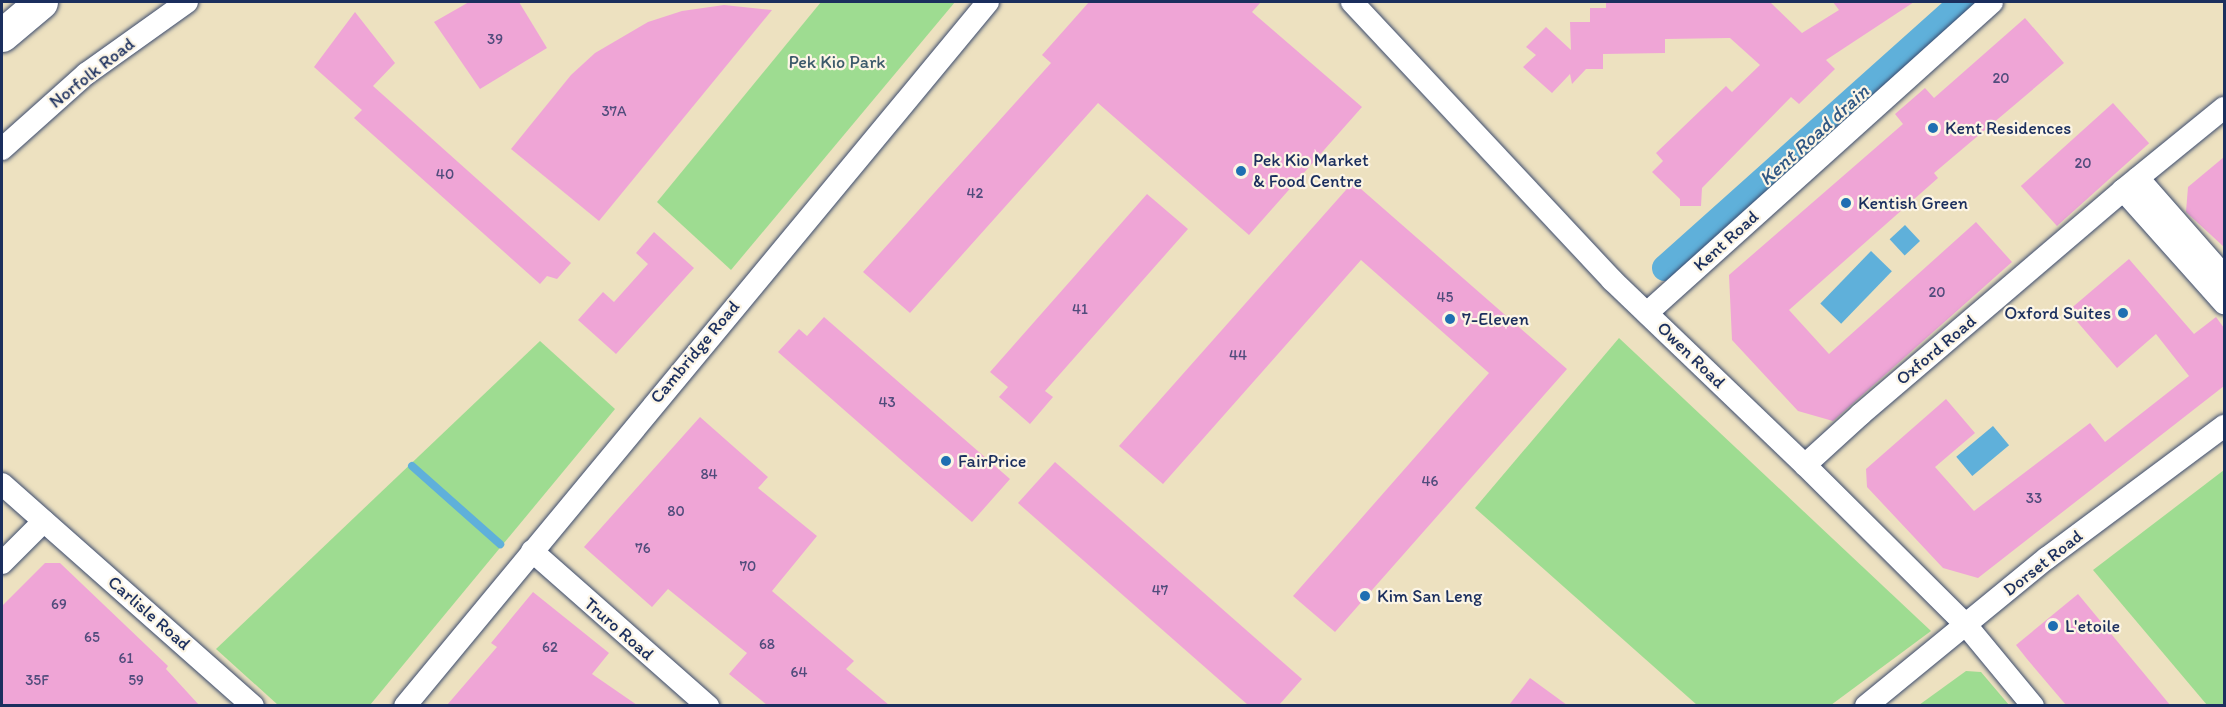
<!DOCTYPE html>
<html>
<head>
<meta charset="utf-8">
<style>
	body { margin:0 }
	#map { position:relative; width:2226px; height:707px; overflow:hidden; background:#ede1c0; font-family:Itim,sans-serif }
	div>[style] { position:absolute }
	[style*='--x'] { left:calc(var(--x)*1px); top:calc(var(--y)*1px); width:calc(var(--w)*1px); rotate:calc(var(--a)*1deg) }
	.green>* { inset:0; background:#9edc91 }
	.water>* { inset:0; background:#5fb0da; transform-origin:0 0 }
	.stream>* { height:8px; margin:-4px; padding:0 4px; transform-origin:4px; border-radius:4px; background:#5fb0da }
	.canal>* { height:26px; margin:-13px; padding:0 13px; transform-origin:13px; border-radius:13px; background:#5fb0da }
	.building>* { inset:0; background:#efa5d6; transform-origin:0 0 }
	.roads { filter:drop-shadow(0 0 2px #3a4a6d) drop-shadow(0 0 2px #3a4a6d) }
	.street>* { height:22px; margin:-11px; padding:0 11px; transform-origin:11px; border-radius:11px; background:#fff }
	.highway>* { height:33px; margin:-16.5px; padding:0 16.5px; transform-origin:16.5px; border-radius:16.5px; background:#fff }
	.dots>* { width:16px; height:16px; translate:-50% -50%; box-sizing:border-box; border:3px solid #fcf5e5; border-radius:50% }
	span { translate:-50% -50%; white-space:nowrap; text-align:center; line-height:1.15; -webkit-text-stroke:4.5px #fcf5e5; paint-order:stroke }
	.number-label { font-size:15px; color:#504c7c }
	.number-label span { -webkit-text-stroke-width:0 }
	.park-label { font-size:18px; color:#3c5a6b }
	.street-label { font-size:18px; color:#1b2f5e }
	.poi-label { font-size:18px; color:#1b2f5e }
	.left { translate:0 -50%; text-align:left }
	.right { translate:-100% -50%; text-align:right }
	.water-label { font-size:20px; color:#2f5683; font-style:italic }
	.frame { position:absolute; inset:0; border:3px solid #1b2f5e; pointer-events:none }
</style>
</head>
<body>
<div id="map">
	<div class="green">
		<div style="clip-path:polygon(821px 2px,955px 2px,731px 270px,657px 202px)"></div>
		<div style="clip-path:polygon(1619px 338px,1931px 631px,1831px 705px,1697px 705px,1475px 508px)"></div>
		<div style="clip-path:polygon(540px 341px,615px 409px,370px 705px,278px 705px,216px 649px)"></div>
		<div style="clip-path:polygon(2224px 470px,2224px 705px,2207px 705px,2093px 570px)"></div>
		<div style="clip-path:polygon(1966px 671px,1981px 672px,2009px 705px,1919px 705px)"></div>
	</div>
	<div class="water">
		<div style="left:1905px;top:225px;width:22px;height:21px;rotate:47deg"></div>
		<div style="left:1871px;top:251px;width:29px;height:73px;rotate:44deg"></div>
		<div style="left:1993px;top:426px;width:25px;height:48px;rotate:50deg"></div>
	</div>
	<div class="stream">
		<div style="--x:412;--y:466;--w:118;--a:41.6"></div>
	</div>
	<div class="canal">
		<div style="--x:1665;--y:268;--w:399;--a:-41.8"></div>
	</div>
	<div class="building">
		<div style="clip-path:polygon(469px 2px,519px 2px,547px 48px,480px 89px,434px 22px)"></div>
		<div style="clip-path:polygon(1089px 2px,1261px 2px,1252px 12px,1362px 107px,1249px 235px,1098px 103px,910px 313px,863px 272px,1051px 63px,1042px 55px)"></div>
		<div style="clip-path:polygon(1606px 2px,1770px 2px,1802px 33px,1839px 10px,1833px 2px,1914px 2px,1826px 60px,1835px 69px,1799px 104px,1791px 97px,1702px 188px,1701px 206px,1680px 206px,1680px 199px,1652px 172px,1663px 161px,1656px 153px,1726px 86px,1732px 92px,1760px 65px,1730px 38px,1665px 39px,1665px 53px,1603px 54px,1603px 69px,1586px 69px,1572px 84px,1570px 74px,1552px 93px,1523px 67px,1536px 55px,1526px 47px,1546px 27px,1571px 50px,1570px 22px,1590px 22px,1590px 8px,1606px 8px)"></div>
		<div style="clip-path:polygon(724px 5px,772px 10px,599px 221px,511px 149px,571px 75px,595px 53px,648px 22px,682px 11px)"></div>
		<div style="clip-path:polygon(355px 12px,395px 63px,373px 86px,571px 263px,557px 279px,547px 276px,540px 284px,354px 118px,362px 110px,314px 67px)"></div>
		<div style="clip-path:polygon(2025px 18px,2064px 63px,1934px 173px,1938px 178px,1789px 310px,1829px 354px,1976px 222px,2012px 262px,1833px 421px,1798px 411px,1732px 340px,1729px 275px,1903px 124px,1895px 114px,1925px 88px,1934px 98px)"></div>
		<div style="left:2113px;top:103px;width:54px;height:124px;rotate:48deg"></div>
		<div style="clip-path:polygon(2224px 157px,2224px 247px,2186px 212px,2188px 187px)"></div>
		<div style="clip-path:polygon(1353px 182px,1567px 369px,1335px 632px,1293px 596px,1489px 373px,1361px 260px,1163px 484px,1119px 446px)"></div>
		<div style="clip-path:polygon(1147px 194px,1188px 229px,1045px 391px,1053px 397px,1030px 424px,999px 397px,1008px 387px,990px 372px)"></div>
		<div style="clip-path:polygon(654px 232px,694px 268px,616px 354px,578px 320px,603px 292px,614px 302px,648px 264px,636px 253px)"></div>
		<div style="clip-path:polygon(2129px 259px,2194px 334px,2216px 317px,2224px 328px,2224px 386px,1978px 578px,1943px 568px,1867px 487px,1866px 469px,1946px 399px,1975px 433px,1935px 467px,1974px 511px,2090px 423px,2105px 442px,2189px 376px,2156px 334px,2117px 368px,2068px 311px)"></div>
		<div style="clip-path:polygon(824px 317px,1010px 479px,972px 522px,778px 352px,799px 329px,807px 336px)"></div>
		<div style="clip-path:polygon(700px 417px,768px 477px,758px 488px,817px 536px,772px 591px,854px 661px,846px 669px,889px 705px,767px 705px,729px 674px,747px 653px,668px 589px,652px 607px,584px 547px)"></div>
		<div style="clip-path:polygon(1055px 462px,1302px 679px,1279px 705px,1248px 705px,1018px 503px)"></div>
		<div style="clip-path:polygon(45px 563px,60px 563px,168px 666px,166px 669px,199px 705px,2px 705px,2px 606px)"></div>
		<div style="clip-path:polygon(533px 592px,609px 653px,592px 674px,637px 705px,447px 705px,497px 647px,491px 643px)"></div>
		<div style="clip-path:polygon(2078px 594px,2156px 688px,2170px 705px,2066px 705px,2027px 659px,2016px 645px)"></div>
		<div style="clip-path:polygon(1530px 678px,1567px 705px,1509px 705px)"></div>
	</div>
	<div class="roads">
		<div class="street">
			<div style="--x:1352;--y:2;--w:381;--a:46.9"></div>
			<div style="--x:1612;--y:280;--w:267;--a:43.8"></div>
			<div style="--x:1805;--y:465;--w:227;--a:44.8"></div>
			<div style="--x:1966;--y:625;--w:105;--a:50.4"></div>
			<div style="--x:2;--y:149;--w:113;--a:-41.8"></div>
			<div style="--x:86;--y:74;--w:124;--a:-35.5"></div>
			<div style="--x:2138;--y:178;--w:130;--a:48.7"></div>
			<div style="--x:2123;--y:190;--w:152;--a:48.2"></div>
			<div style="--x:1647;--y:313;--w:464;--a:-42"></div>
			<div style="--x:1805;--y:465;--w:76;--a:-42.3"></div>
			<div style="--x:1861;--y:414;--w:345;--a:-40.5"></div>
			<div style="--x:2123;--y:190;--w:130;--a:-39.1"></div>
			<div style="--x:2;--y:484;--w:335;--a:41.5"></div>
			<div style="--x:532;--y:551;--w:235;--a:41.4"></div>
			<div style="--x:2;--y:563;--w:59;--a:-45"></div>
			<div style="--x:405;--y:706;--w:914;--a:-50.37"></div>
			<div style="--x:1866;--y:706;--w:234;--a:-39.3"></div>
			<div style="--x:2047;--y:558;--w:221;--a:-36.7"></div>
		</div>
		<div class="highway">
			<div style="--x:2;--y:35;--w:51;--a:-40.2"></div>
		</div>
	</div>
	<div class="dots">
		<div style="left:1933px;top:128px;background:#1f6fb2"></div>
		<div style="left:1241px;top:171px;background:#1f6fb2"></div>
		<div style="left:1846px;top:203px;background:#1f6fb2"></div>
		<div style="left:2123px;top:313px;background:#1f6fb2"></div>
		<div style="left:1450px;top:319px;background:#1f6fb2"></div>
		<div style="left:946px;top:461px;background:#1f6fb2"></div>
		<div style="left:1365px;top:596px;background:#1f6fb2"></div>
		<div style="left:2053px;top:626px;background:#1f6fb2"></div>
	</div>
	<div class="number-label">
		<span style="left:495px;top:40px">39</span>
		<span style="left:2001px;top:79px">20</span>
		<span style="left:614px;top:112px">37A</span>
		<span style="left:2083px;top:164px">20</span>
		<span style="left:445px;top:175px">40</span>
		<span style="left:975px;top:194px">42</span>
		<span style="left:1937px;top:293px">20</span>
		<span style="left:1445px;top:298px">45</span>
		<span style="left:1080px;top:310px">41</span>
		<span style="left:1238px;top:356px">44</span>
		<span style="left:887px;top:403px">43</span>
		<span style="left:709px;top:475px">84</span>
		<span style="left:1430px;top:482px">46</span>
		<span style="left:2034px;top:499px">33</span>
		<span style="left:676px;top:512px">80</span>
		<span style="left:643px;top:549px">76</span>
		<span style="left:748px;top:567px">70</span>
		<span style="left:1160px;top:591px">47</span>
		<span style="left:59px;top:605px">69</span>
		<span style="left:92px;top:638px">65</span>
		<span style="left:767px;top:645px">68</span>
		<span style="left:550px;top:648px">62</span>
		<span style="left:126px;top:659px">61</span>
		<span style="left:799px;top:673px">64</span>
		<span style="left:37px;top:681px">35F</span>
		<span style="left:136px;top:681px">59</span>
	</div>
	<div class="park-label">
		<span style="left:837px;top:62px">Pek Kio Park</span>
	</div>
	<div class="street-label">
		<span style="left:92px;top:73px;rotate:-38deg">Norfolk Road</span>
		<span style="left:1726px;top:241px;rotate:-42deg">Kent Road</span>
		<span style="left:1936px;top:350px;rotate:-40deg">Oxford Road</span>
		<span style="left:695px;top:352px;rotate:-50deg">Cambridge Road</span>
		<span style="left:1691px;top:355px;rotate:44deg">Owen Road</span>
		<span style="left:2043px;top:563px;rotate:-38deg">Dorset Road</span>
		<span style="left:149px;top:613px;rotate:41deg">Carlisle Road</span>
		<span style="left:619px;top:629px;rotate:41deg">Truro Road</span>
	</div>
	<div class="poi-label">
		<span class="left" style="left:1945px;top:128px">Kent Residences</span>
		<span class="left" style="left:1253px;top:171px">Pek Kio Market<br>&amp; Food Centre</span>
		<span class="left" style="left:1858px;top:203px">Kentish Green</span>
		<span class="right" style="left:2111px;top:313px">Oxford Suites</span>
		<span class="left" style="left:1462px;top:319px">7-Eleven</span>
		<span class="left" style="left:958px;top:461px">FairPrice</span>
		<span class="left" style="left:1377px;top:596px">Kim San Leng</span>
		<span class="left" style="left:2065px;top:626px">L'etoile</span>
	</div>
	<div class="water-label">
		<span style="left:1814px;top:135px;rotate:-42deg">Kent Road drain</span>
	</div>
	<div class="frame"></div>
</div>
</body>
</html>
